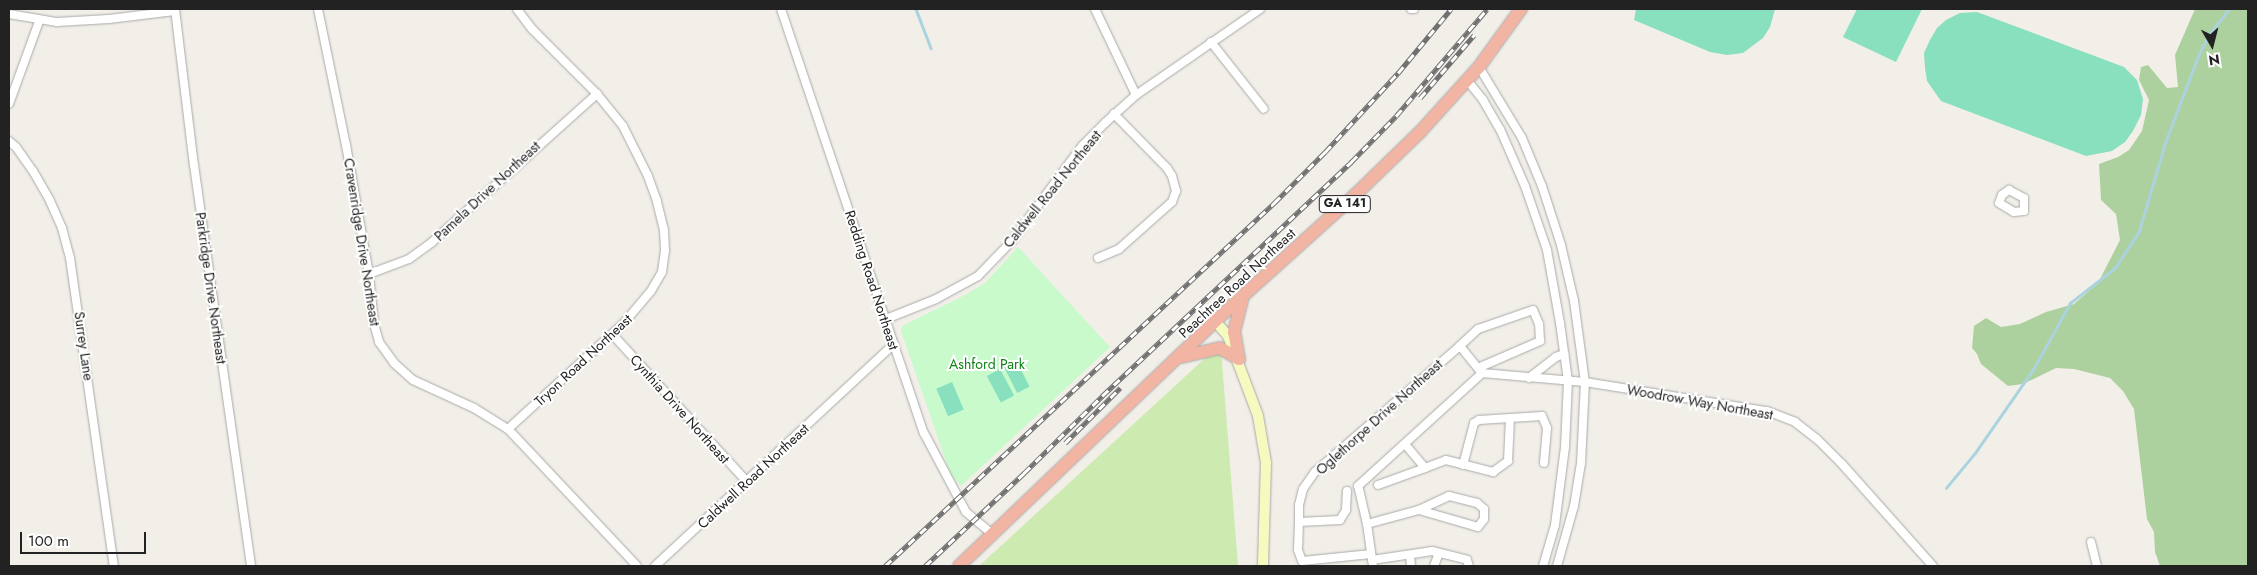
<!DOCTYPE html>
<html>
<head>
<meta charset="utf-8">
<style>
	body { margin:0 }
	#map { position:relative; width:2257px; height:575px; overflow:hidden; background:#f2efe9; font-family:Jost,sans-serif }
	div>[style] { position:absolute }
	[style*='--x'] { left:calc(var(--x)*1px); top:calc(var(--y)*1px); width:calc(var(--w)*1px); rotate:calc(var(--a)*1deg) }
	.grass>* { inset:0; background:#cdebb0 }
	.forest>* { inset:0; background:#add19e }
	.park>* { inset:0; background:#c8facc }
	.pitch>* { inset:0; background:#88e0be; transform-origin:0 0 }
	.stream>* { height:2.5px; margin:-1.25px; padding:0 1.25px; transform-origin:1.25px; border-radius:1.25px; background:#aad3df }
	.roads { filter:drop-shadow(0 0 1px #a9a9a9) drop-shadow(0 0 1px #a9a9a9) }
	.minor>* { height:8px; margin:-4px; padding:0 4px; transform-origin:4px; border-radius:4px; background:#fff }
	.secondary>* { height:10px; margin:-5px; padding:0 5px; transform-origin:5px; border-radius:5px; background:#f7fabf }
	.trunk>* { height:12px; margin:-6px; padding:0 6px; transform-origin:6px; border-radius:6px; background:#f2b4a3 }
	.rail>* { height:4.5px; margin-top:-2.25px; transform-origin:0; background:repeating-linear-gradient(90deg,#fff 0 8px,#707070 0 16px); box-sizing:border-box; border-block:1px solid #707070 }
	span { translate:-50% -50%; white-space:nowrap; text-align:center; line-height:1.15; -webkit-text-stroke:4px #fff; paint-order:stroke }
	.shield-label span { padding:1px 4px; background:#fff; border:1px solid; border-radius:4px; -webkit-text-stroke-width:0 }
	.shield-label { font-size:12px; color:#222; font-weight:700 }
	.street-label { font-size:14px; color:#222 }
	.park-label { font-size:14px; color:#0c8416 }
	.frame { position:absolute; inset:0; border:10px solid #222; pointer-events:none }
	.north { position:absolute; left:2187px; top:20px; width:50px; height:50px; -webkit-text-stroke:4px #fff; paint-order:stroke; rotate:172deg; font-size:14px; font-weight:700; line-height:20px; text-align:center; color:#222 }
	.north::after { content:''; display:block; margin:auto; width:18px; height:22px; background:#222; clip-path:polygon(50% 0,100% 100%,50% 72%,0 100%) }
	.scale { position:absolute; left:20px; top:532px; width:126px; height:22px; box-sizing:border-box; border:2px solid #222; border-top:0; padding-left:6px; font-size:15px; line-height:18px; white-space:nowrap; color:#222; -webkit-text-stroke:4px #fff; paint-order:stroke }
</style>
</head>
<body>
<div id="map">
	<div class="grass">
		<div style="clip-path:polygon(1215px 349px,1221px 349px,1238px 566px,979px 566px)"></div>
	</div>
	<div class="forest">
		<div style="clip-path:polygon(2195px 9px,2248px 9px,2248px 566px,2160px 566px,2155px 552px,2154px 532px,2147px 519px,2134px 409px,2123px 391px,2110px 378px,2074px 369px,2056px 368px,2023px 384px,2008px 386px,1981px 364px,1977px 354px,1972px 348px,1974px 326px,1986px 318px,2001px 327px,2020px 324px,2046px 312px,2074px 304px,2098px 283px,2120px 240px,2116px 214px,2101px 200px,2099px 164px,2118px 157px,2129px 150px,2142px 131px,2149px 100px,2139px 80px,2141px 67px,2148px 65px,2167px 88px,2178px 87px,2175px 55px)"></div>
	</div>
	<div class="park">
		<div style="clip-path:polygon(1018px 247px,1110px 347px,961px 486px,950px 473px,901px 331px,902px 326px,965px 295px,985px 283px)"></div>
	</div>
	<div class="pitch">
		<div style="clip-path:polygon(1636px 9px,1775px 9px,1770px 27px,1763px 38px,1743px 53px,1727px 55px,1710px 52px,1634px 20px)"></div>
		<div style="clip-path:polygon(1857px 9px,1922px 9px,1896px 62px,1843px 37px)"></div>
		<div style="clip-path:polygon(1977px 12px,2124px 67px,2137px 80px,2143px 99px,2141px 115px,2133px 131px,2125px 142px,2112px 151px,2086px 156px,1941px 101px,1927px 81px,1925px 68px,1924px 53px,1930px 40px,1937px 28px,1946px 20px,1960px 13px)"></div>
		<div style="left:1016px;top:360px;width:30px;height:14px;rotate:63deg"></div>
		<div style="left:1000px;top:369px;width:30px;height:15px;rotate:62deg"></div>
		<div style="left:952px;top:382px;width:30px;height:17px;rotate:67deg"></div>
	</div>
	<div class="stream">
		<div style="--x:916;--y:9;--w:42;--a:69"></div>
		<div style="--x:1946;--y:488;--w:45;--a:-50.4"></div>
		<div style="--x:1975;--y:453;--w:103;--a:-55.2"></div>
		<div style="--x:2034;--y:368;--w:74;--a:-61"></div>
		<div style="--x:2070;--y:303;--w:57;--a:-37.9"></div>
		<div style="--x:2115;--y:268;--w:44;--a:-57"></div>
		<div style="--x:2139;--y:231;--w:92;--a:-73.5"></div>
		<div style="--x:2165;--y:143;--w:93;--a:-69.2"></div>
		<div style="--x:2198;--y:56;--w:25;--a:-63"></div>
		<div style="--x:2209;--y:34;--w:32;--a:-51"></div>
	</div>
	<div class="roads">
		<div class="minor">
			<div style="--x:175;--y:9;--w:157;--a:83.1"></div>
			<div style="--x:194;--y:165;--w:405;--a:81.9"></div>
			<div style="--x:318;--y:9;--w:139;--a:78.4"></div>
			<div style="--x:346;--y:145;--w:131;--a:79.9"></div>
			<div style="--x:369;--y:274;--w:50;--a:84.3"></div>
			<div style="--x:374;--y:324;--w:19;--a:74"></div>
			<div style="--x:379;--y:342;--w:26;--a:54"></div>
			<div style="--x:394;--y:363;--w:25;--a:42"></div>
			<div style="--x:413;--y:380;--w:67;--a:24.7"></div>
			<div style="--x:474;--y:408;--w:40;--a:32"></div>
			<div style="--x:508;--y:429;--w:188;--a:46.7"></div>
			<div style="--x:781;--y:9;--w:447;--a:71.4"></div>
			<div style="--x:924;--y:433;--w:89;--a:62"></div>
			<div style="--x:966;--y:512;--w:34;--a:40"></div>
			<div style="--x:1095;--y:9;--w:95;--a:64.5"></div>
			<div style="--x:1411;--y:9;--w:3;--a:0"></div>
			<div style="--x:9;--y:14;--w:49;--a:9.5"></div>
			<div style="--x:57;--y:22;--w:52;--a:-3.3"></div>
			<div style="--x:109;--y:19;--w:66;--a:-6.9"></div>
			<div style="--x:1211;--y:42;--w:85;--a:51.7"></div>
			<div style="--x:1479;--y:67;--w:83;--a:58.8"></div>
			<div style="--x:1522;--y:138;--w:52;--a:67.4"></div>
			<div style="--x:1542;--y:186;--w:62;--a:72.1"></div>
			<div style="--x:1561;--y:245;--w:57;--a:76.9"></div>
			<div style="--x:1574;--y:301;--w:82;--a:82.3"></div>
			<div style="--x:1585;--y:382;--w:81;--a:92.8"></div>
			<div style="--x:1581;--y:463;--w:44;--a:99.2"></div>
			<div style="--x:1574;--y:506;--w:62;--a:105.8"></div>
			<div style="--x:1467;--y:80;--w:26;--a:51"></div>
			<div style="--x:1483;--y:100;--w:34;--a:60"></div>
			<div style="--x:1500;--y:129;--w:62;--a:66.3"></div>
			<div style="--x:1525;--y:186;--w:68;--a:71"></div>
			<div style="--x:1547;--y:250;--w:74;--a:79.9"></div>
			<div style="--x:1560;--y:323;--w:59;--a:82.1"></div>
			<div style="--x:1568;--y:381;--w:66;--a:92.6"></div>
			<div style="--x:1565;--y:447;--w:79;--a:97.3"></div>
			<div style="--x:1555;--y:525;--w:43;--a:106.3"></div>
			<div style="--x:9;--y:104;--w:90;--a:-70"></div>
			<div style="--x:9;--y:141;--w:9;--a:41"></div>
			<div style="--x:16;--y:147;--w:29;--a:55"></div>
			<div style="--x:33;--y:171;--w:34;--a:60"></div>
			<div style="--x:50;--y:201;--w:30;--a:66"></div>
			<div style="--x:62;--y:228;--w:31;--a:75"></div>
			<div style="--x:70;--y:258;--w:311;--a:81.9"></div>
			<div style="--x:2009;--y:190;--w:17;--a:28"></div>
			<div style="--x:2024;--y:198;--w:13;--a:90"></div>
			<div style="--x:2024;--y:211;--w:10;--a:174"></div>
			<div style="--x:2014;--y:212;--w:17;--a:-149"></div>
			<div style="--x:1999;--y:203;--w:9;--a:-69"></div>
			<div style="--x:2002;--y:195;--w:9;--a:-36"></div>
			<div style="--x:1098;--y:258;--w:23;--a:-23"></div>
			<div style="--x:1119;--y:249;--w:71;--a:-41.6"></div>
			<div style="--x:1172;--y:202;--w:12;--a:-70"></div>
			<div style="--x:1176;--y:191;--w:16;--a:-105"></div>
			<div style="--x:1172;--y:176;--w:9;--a:-122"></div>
			<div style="--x:1167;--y:168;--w:76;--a:-134.5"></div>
			<div style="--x:369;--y:274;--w:43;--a:-20.6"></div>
			<div style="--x:409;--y:259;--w:29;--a:-36"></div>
			<div style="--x:432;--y:242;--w:222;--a:-41.9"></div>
			<div style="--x:886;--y:319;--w:54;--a:-21.8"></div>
			<div style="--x:936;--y:299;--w:48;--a:-28.7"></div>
			<div style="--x:978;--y:276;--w:47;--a:-45.9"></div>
			<div style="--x:1011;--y:242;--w:119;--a:-53.5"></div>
			<div style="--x:1082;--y:146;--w:33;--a:-45"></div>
			<div style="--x:1105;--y:123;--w:42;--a:-42.1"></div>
			<div style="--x:1136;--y:95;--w:151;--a:-34.7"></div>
			<div style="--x:613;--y:335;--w:199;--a:47.6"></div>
			<div style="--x:1478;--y:368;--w:68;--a:-23.5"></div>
			<div style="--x:1540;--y:341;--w:17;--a:-93"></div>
			<div style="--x:1539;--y:324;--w:15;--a:-113"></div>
			<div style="--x:1533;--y:310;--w:58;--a:160.9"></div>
			<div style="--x:1478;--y:329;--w:25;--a:137"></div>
			<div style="--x:1460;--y:346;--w:35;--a:51"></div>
			<div style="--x:1529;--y:378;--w:34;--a:-38"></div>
			<div style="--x:1556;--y:357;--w:9;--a:-21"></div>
			<div style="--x:508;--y:429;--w:156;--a:-42.4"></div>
			<div style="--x:623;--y:324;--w:43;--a:-49.7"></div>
			<div style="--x:651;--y:291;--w:22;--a:-60"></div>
			<div style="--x:662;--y:272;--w:22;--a:-82"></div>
			<div style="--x:665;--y:250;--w:20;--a:-93"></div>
			<div style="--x:664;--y:230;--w:30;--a:-104"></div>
			<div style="--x:657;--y:201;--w:27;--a:-110"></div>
			<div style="--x:648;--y:176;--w:56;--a:-116.6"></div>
			<div style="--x:623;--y:126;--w:41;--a:-129.1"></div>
			<div style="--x:597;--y:94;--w:92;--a:-135"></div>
			<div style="--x:532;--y:29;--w:25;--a:-127"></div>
			<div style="--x:1463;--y:465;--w:43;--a:-75.3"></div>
			<div style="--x:1474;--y:423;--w:6;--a:-31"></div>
			<div style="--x:1479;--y:420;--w:63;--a:-3.6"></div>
			<div style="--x:1542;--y:416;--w:13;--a:67"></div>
			<div style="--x:1547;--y:428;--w:35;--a:95"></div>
			<div style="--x:1425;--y:468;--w:22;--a:-21"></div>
			<div style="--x:1446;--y:460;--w:49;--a:14.3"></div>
			<div style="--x:1493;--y:472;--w:19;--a:-36"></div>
			<div style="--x:1508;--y:461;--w:43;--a:-87.3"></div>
			<div style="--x:1378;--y:485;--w:50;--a:-19.9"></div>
			<div style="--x:1425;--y:468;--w:31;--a:-130"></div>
			<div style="--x:1299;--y:522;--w:41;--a:-2.8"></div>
			<div style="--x:1340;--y:520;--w:12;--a:-59"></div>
			<div style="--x:1346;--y:510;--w:19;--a:-87"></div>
			<div style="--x:1367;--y:524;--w:54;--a:-15.1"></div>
			<div style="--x:1419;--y:510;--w:61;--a:16.1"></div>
			<div style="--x:1478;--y:527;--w:10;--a:-53"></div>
			<div style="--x:1484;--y:519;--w:10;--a:-90"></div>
			<div style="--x:1484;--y:509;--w:9;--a:-139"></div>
			<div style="--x:1477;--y:503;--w:29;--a:-166"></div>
			<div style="--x:1449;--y:496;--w:33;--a:155"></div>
			<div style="--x:2091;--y:542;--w:25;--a:76"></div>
			<div style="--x:1371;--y:554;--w:69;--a:174.2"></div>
			<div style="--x:1302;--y:561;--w:12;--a:-110"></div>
			<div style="--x:1298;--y:550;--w:28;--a:-88"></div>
			<div style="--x:1299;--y:522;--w:17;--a:-90"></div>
			<div style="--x:1299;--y:505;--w:16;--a:-76"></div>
			<div style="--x:1303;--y:489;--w:21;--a:-55"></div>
			<div style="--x:1315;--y:472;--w:192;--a:-41"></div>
			<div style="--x:1410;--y:555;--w:11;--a:85"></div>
			<div style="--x:1372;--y:560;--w:61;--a:-8.5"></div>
			<div style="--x:1432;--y:551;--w:36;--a:14"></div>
			<div style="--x:1467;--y:560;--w:6;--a:72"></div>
			<div style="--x:655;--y:566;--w:326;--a:-42.9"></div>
			<div style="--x:1373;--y:566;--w:42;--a:-98.1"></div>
			<div style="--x:1367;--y:524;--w:39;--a:-103"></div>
			<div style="--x:1358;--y:486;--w:168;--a:-42.3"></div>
			<div style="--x:1482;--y:373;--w:103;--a:5"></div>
			<div style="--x:1585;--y:382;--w:184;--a:9.1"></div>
			<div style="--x:1767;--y:411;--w:30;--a:21"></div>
			<div style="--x:1795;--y:422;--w:28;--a:38"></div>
			<div style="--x:1817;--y:439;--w:35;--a:45"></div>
			<div style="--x:1842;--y:464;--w:137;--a:48.3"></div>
			<div style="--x:1434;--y:566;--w:14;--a:-69"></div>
		</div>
		<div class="secondary">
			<div style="--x:1215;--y:321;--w:20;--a:49"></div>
			<div style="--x:1228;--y:336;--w:85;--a:69.4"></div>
			<div style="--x:1258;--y:416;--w:48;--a:80.3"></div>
			<div style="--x:1266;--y:463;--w:103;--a:91.7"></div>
		</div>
		<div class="trunk">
			<div style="--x:1181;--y:357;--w:40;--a:-13"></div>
			<div style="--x:1220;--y:348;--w:22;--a:30"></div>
			<div style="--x:1239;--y:359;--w:27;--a:-100"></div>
			<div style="--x:1234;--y:332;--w:34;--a:-76"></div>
			<div style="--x:959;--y:566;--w:354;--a:-43.7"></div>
			<div style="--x:1215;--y:321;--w:188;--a:-42"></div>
			<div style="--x:1355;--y:195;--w:91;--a:-44.1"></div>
			<div style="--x:1420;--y:132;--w:88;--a:-47.8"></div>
			<div style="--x:1479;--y:67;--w:72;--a:-54.1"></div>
		</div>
	</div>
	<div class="rail">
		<div style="--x:1420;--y:98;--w:83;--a:-49.4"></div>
		<div style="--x:1065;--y:443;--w:78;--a:-45"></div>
		<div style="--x:885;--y:566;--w:532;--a:-43.02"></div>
		<div style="--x:1274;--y:203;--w:72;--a:-45"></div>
		<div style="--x:1325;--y:152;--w:108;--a:-47.3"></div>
		<div style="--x:1398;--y:73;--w:83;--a:-50.4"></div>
		<div style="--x:925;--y:566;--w:136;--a:-43.2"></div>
		<div style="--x:1024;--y:473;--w:110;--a:-44.6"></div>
		<div style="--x:1102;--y:396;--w:342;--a:-43.2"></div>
		<div style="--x:1351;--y:162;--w:64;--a:-45.6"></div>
		<div style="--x:1396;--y:116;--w:140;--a:-49.6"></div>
	</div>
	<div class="shield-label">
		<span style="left:1345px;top:204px">GA 141</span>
	</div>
	<div class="street-label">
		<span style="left:1052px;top:189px;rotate:-51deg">Caldwell Road Northeast</span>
		<span style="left:487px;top:191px;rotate:-43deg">Pamela Drive Northeast</span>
		<span style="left:362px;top:242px;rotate:81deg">Cravenridge Drive Northeast</span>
		<span style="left:872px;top:280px;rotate:72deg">Redding Road Northeast</span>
		<span style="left:1237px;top:283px;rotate:-43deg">Peachtree Road Northeast</span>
		<span style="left:211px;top:288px;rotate:82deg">Parkridge Drive Northeast</span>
		<span style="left:84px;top:346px;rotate:82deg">Surrey Lane</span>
		<span style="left:583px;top:360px;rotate:-43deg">Tryon Road Northeast</span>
		<span style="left:1700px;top:402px;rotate:10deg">Woodrow Way Northeast</span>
		<span style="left:680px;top:409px;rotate:48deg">Cynthia Drive Northeast</span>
		<span style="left:1379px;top:417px;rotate:-42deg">Oglethorpe Drive Northeast</span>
		<span style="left:753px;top:476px;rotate:-43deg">Caldwell Road Northeast</span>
	</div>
	<div class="park-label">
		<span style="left:987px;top:364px">Ashford Park</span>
	</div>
	<div class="frame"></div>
	<div class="north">N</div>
	<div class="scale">100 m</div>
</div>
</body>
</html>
